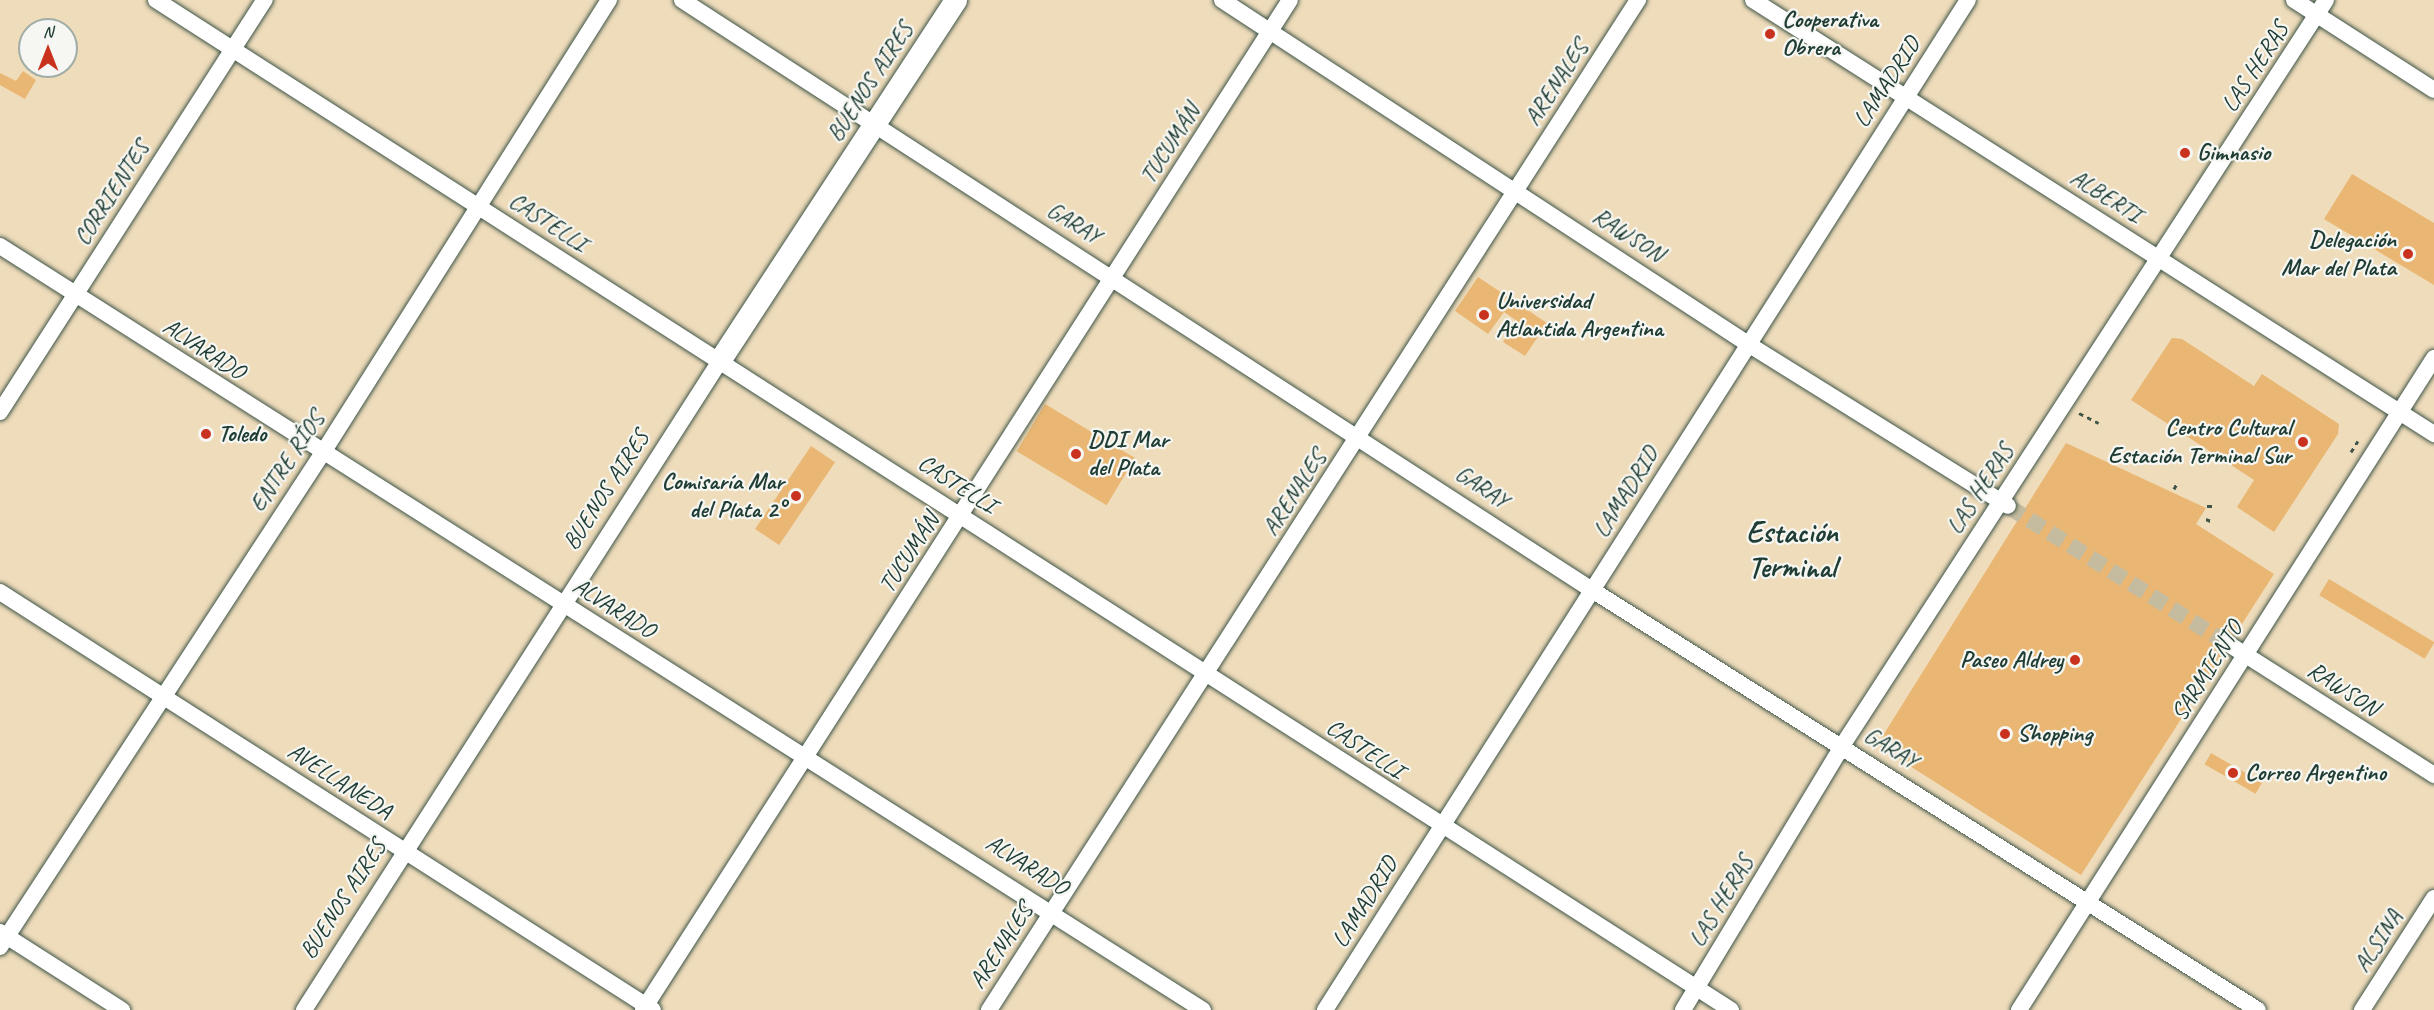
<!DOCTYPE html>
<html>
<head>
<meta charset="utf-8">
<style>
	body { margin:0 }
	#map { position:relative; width:2434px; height:1010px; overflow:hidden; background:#efdcbb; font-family:Caveat,sans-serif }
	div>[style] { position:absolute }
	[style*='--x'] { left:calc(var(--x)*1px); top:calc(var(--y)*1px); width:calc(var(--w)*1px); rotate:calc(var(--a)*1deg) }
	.building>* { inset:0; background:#e9b773; transform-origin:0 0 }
	.street-tunnel>* { height:16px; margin-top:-8px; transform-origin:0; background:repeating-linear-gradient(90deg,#c5bca0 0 16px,transparent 0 24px) }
	.path>* { height:3px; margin-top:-1.5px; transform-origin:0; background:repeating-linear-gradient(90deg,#3e5548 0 4.5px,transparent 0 9px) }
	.roads { filter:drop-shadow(0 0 2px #3e5548) drop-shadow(0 0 2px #3e5548) }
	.street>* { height:16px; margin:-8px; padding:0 8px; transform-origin:8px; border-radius:8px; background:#fff }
	.secondary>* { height:22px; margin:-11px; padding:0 11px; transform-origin:11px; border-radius:11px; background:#fff }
	.dots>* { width:16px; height:16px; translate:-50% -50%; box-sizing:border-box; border:3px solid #f6f6f2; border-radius:50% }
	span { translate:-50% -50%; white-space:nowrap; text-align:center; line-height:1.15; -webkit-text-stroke:4.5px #f6f6f2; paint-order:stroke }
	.poi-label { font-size:24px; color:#1f3d34; font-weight:700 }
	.left { translate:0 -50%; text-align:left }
	.right { translate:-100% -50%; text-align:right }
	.street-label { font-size:24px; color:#1f3d34 }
	.district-label { font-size:30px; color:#1f3d34; font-weight:700 }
	.north { position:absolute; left:18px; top:18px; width:60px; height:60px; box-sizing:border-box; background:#f6f6f2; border:2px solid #a0aca6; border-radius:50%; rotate:0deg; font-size:16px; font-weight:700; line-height:24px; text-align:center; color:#1f3d34 }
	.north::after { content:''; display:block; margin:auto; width:21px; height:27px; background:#c8321e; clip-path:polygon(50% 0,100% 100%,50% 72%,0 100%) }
</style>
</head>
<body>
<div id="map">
	<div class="building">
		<div style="clip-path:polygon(23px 71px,36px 80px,25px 99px,0 85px,0 73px,16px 81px)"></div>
		<div style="clip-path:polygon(2352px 174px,2434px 223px,2434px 285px,2324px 219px)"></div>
		<div style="clip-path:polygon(1478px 277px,1547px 323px,1525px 356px,1503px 342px,1517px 321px,1504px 312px,1488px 334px,1455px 311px)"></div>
		<div style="clip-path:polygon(2172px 338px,2182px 339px,2254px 386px,2262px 374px,2339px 424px,2338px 434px,2274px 532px,2237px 507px,2254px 480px,2131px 400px)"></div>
		<div style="left:1045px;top:404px;width:105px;height:55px;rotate:31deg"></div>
		<div style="clip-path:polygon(2066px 443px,2206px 508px,2196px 524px,2274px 574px,2081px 875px,1877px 745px)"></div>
		<div style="left:811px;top:446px;width:29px;height:100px;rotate:34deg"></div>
		<div style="left:2329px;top:579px;width:123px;height:19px;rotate:31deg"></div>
		<div style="left:2211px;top:753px;width:59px;height:13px;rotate:30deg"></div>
	</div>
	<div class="street-tunnel">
		<div style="--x:2009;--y:507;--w:257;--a:32"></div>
	</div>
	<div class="path">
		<div style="--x:2079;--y:413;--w:22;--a:27"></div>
		<div style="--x:2351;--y:452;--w:13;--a:-58"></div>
		<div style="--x:2174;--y:489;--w:7;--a:-63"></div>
		<div style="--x:2207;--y:506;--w:8;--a:0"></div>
		<div style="--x:2206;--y:519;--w:8;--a:23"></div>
	</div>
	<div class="roads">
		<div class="street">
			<div style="--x:156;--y:0;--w:1871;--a:32.67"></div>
			<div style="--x:682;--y:0;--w:1085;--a:32.96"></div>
			<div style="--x:1592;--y:590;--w:787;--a:32.24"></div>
			<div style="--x:1222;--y:0;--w:628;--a:33.18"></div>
			<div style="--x:1748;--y:344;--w:306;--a:31.9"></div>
			<div style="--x:1753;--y:0;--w:808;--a:32.51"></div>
			<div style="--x:2294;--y:0;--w:166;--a:32.7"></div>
			<div style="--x:0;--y:246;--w:1425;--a:32.42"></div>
			<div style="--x:0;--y:412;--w:490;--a:-57.3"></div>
			<div style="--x:0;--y:592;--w:775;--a:32.62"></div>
			<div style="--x:2227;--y:643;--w:246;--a:32.5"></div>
			<div style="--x:0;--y:932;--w:145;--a:32.6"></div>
			<div style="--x:0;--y:947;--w:589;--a:-56.85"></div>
			<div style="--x:322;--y:454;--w:537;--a:-57.7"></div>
			<div style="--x:304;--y:1010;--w:771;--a:-57.34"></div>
			<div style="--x:643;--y:1010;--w:1199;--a:-57.36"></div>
			<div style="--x:989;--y:1010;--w:1201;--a:-57.28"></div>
			<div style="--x:1325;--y:1010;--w:1197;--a:-57.52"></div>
			<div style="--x:1683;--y:1010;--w:308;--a:-58.9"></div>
			<div style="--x:1842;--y:746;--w:889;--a:-57.02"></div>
			<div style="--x:2019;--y:1010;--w:773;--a:-57.52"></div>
			<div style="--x:2362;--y:1010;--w:133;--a:-57.3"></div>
		</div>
		<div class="secondary">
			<div style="--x:720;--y:361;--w:431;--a:-56.8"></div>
		</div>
	</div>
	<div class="dots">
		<div style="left:1770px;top:34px;background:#c8321e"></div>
		<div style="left:2185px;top:153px;background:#c8321e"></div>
		<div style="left:2408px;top:254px;background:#c8321e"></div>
		<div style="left:1484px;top:315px;background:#c8321e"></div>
		<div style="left:206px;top:434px;background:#c8321e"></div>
		<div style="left:2303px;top:442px;background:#c8321e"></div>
		<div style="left:1076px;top:454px;background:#c8321e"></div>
		<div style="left:796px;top:496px;background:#c8321e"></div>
		<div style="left:2075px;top:660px;background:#c8321e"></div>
		<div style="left:2005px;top:734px;background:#c8321e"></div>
		<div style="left:2233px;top:773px;background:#c8321e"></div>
	</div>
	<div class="poi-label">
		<span class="left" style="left:1782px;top:34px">Cooperativa<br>Obrera</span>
		<span class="left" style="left:2197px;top:153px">Gimnasio</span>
		<span class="right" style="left:2396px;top:254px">Delegación<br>Mar del Plata</span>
		<span class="left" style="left:1496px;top:315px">Universidad<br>Atlantida Argentina</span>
		<span class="right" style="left:2291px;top:442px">Centro Cultural<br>Estación Terminal Sur</span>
		<span class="left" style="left:218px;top:434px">Toledo</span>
		<span class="left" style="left:1088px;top:454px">DDI Mar<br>del Plata</span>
		<span class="right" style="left:784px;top:496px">Comisaría Mar<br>del Plata 2°</span>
		<span class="right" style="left:2063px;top:660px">Paseo Aldrey</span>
		<span class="left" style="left:2017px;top:734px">Shopping</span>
		<span class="left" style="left:2245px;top:773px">Correo Argentino</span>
	</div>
	<div class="street-label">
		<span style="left:2255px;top:67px;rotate:-57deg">LAS HERAS</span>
		<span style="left:870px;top:82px;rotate:-57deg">BUENOS AIRES</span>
		<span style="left:1887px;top:82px;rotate:-57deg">LAMADRID</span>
		<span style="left:1556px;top:83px;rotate:-57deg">ARENALES</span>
		<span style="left:1170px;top:144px;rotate:-57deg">TUCUMÁN</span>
		<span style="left:112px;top:193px;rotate:-57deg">CORRIENTES</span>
		<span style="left:2106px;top:196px;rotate:32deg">ALBERTI</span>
		<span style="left:548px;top:222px;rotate:33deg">CASTELLI</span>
		<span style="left:1074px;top:223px;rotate:32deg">GARAY</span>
		<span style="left:1628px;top:235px;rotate:33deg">RAWSON</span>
		<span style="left:204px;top:349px;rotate:33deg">ALVARADO</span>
		<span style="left:287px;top:462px;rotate:-57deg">ENTRE RÍOS</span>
		<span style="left:957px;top:484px;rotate:33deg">CASTELLI</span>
		<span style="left:1482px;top:487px;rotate:34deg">GARAY</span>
		<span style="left:1980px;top:489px;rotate:-57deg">LAS HERAS</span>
		<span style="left:606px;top:490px;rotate:-57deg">BUENOS AIRES</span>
		<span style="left:1626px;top:492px;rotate:-58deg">LAMADRID</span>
		<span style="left:1294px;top:493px;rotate:-57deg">ARENALES</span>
		<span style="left:909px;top:553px;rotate:-57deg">TUCUMÁN</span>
		<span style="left:614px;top:608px;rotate:32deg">ALVARADO</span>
		<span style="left:2207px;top:671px;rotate:-58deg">SARMIENTO</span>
		<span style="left:2343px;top:689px;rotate:33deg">RAWSON</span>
		<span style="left:1891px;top:748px;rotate:32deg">GARAY</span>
		<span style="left:1365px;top:749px;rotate:34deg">CASTELLI</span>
		<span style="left:340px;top:781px;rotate:33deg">AVELLANEDA</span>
		<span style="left:1027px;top:865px;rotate:32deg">ALVARADO</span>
		<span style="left:343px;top:899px;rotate:-57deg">BUENOS AIRES</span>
		<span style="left:1721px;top:901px;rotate:-59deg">LAS HERAS</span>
		<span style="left:1365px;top:902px;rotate:-58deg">LAMADRID</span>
		<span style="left:2378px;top:941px;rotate:-57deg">ALSINA</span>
		<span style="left:1001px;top:946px;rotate:-57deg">ARENALES</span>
	</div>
	<div class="district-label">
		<span style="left:1792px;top:549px">Estación<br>Terminal</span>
	</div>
	<div class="north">N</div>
</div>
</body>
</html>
